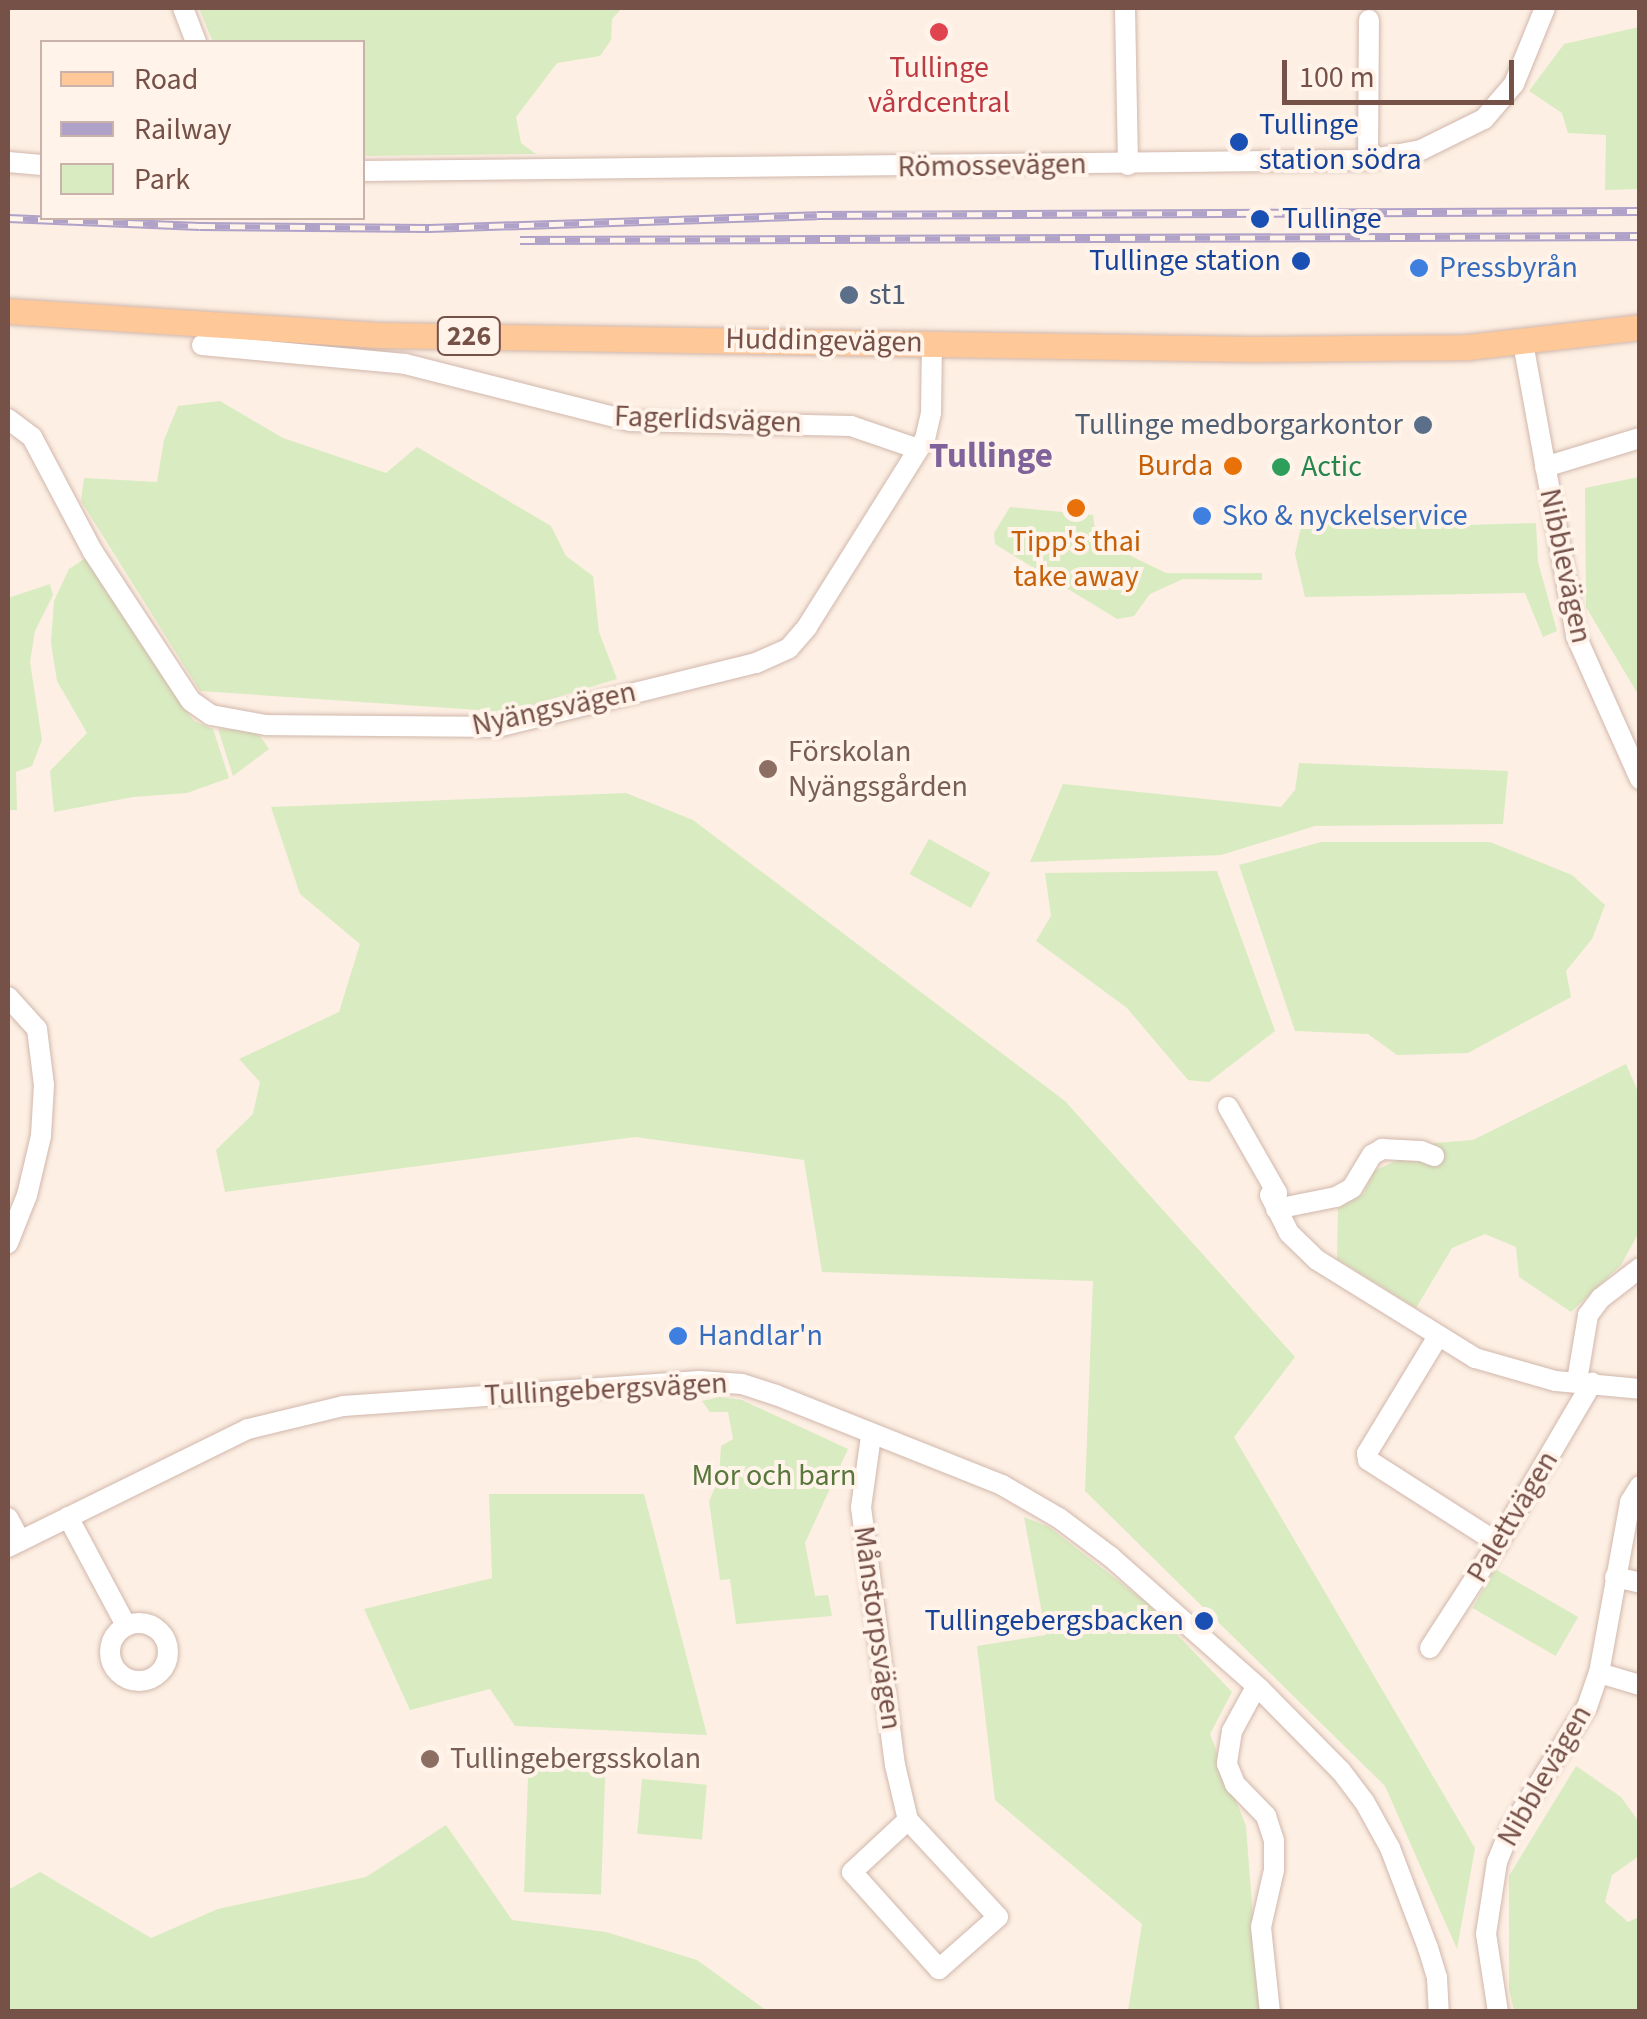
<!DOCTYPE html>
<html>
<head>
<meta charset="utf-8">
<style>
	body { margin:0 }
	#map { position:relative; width:1647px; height:2019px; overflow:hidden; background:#fdefe3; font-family:"Source Sans 3",sans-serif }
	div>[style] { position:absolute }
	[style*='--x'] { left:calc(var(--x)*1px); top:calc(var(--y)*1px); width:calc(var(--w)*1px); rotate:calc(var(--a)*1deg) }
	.green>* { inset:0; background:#d9ebc1; transform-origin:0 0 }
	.roads { filter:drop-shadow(0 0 2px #d1b7ac) drop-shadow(0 0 2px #d1b7ac) }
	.minor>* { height:20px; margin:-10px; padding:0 10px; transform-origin:10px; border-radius:10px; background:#fff }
	.minor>.ring { margin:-10px; padding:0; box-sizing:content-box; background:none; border:20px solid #fff; border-radius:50% }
	.major>* { height:25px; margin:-12.5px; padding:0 12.5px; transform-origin:12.5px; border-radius:12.5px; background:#fec899 }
	.rail>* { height:9px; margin-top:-4.5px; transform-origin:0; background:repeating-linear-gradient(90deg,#fff3ea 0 15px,#afa1c7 0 30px); box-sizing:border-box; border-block:2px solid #afa1c7 }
	.dots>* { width:28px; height:28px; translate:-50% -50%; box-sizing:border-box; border:5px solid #fff3ea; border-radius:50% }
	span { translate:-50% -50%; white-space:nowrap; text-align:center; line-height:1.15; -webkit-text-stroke:8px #fff3ea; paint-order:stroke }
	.shield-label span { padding:2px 8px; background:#fff3ea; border:2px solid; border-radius:8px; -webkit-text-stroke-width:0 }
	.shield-label { font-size:28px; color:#765148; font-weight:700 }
	.health-label { font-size:30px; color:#be3a42 }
	.transit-label { font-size:30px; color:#164399 }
	.left { translate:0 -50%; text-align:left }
	.right { translate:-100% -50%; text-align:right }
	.street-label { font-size:30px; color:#765148 }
	.shop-label { font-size:30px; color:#366cbe }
	.service-label { font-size:30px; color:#4e5e75 }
	.food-label { font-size:30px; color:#c56008 }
	.leisure-label { font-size:30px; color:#27864d }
	.education-label { font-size:30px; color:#785e54 }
	.park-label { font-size:30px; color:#57773c }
	.quarter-label { font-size:35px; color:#7f639a; font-weight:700 }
	.frame { position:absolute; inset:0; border:10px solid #765148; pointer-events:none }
	.legend { position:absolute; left:40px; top:40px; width:325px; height:180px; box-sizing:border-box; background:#fff3ea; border:2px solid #c8b2a9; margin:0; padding:12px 18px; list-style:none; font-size:30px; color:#765148 }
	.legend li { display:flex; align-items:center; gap:20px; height:50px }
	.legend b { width:50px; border:2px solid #c8b2a9 }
	.scale { position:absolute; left:1282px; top:60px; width:232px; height:45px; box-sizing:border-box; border:5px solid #765148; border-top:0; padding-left:12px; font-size:30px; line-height:35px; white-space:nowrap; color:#765148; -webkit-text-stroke:8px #fff3ea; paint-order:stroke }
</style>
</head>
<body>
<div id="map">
	<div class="green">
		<div style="clip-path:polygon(199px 8px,622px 8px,612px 19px,611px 40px,600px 56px,557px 63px,516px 117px,521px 143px,536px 154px,363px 156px,362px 42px,213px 42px)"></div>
		<div style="clip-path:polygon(1639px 27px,1639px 189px,1605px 190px,1606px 135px,1568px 133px,1562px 113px,1529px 91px,1564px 44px)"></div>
		<div style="clip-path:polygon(220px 401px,283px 438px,386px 473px,417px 447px,551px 526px,566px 556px,593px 576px,599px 632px,617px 679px,508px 712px,200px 691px,81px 501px,84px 478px,157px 482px,164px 440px,178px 406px)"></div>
		<div style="clip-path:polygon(1639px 477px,1640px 477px,1639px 696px,1586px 607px,1585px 488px)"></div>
		<div style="clip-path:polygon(1010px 507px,1093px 515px,1096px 539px,1166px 573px,1262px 573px,1262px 580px,1183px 579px,1150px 594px,1134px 616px,1117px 619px,995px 544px,994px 533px)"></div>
		<div style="clip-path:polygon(1382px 510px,1452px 510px,1466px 525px,1536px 523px,1538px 562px,1557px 631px,1543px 637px,1525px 593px,1305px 597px,1295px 554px,1301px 527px)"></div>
		<div style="clip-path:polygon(93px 553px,184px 708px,194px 721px,213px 729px,229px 778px,187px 793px,133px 797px,54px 812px,50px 771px,87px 733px,57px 681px,51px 643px,54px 601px,69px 569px)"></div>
		<div style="clip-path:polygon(50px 584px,53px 595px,35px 631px,30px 662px,42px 740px,32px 766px,16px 772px,17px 810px,8px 810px,8px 598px)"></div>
		<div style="clip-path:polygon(218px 729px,246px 730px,260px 736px,269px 749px,233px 776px)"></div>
		<div style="clip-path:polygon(1299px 763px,1508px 771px,1503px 824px,1315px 826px,1221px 855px,1030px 862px,1063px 784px,1281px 807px,1295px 790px)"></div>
		<div style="clip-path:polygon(626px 793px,693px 820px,1065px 1101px,1295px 1357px,1234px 1437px,1475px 1848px,1457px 1949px,1385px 1786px,1085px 1491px,1093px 1281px,822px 1272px,804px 1160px,635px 1137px,225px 1192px,216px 1150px,253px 1114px,260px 1082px,239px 1059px,339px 1012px,360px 944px,300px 894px,271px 807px)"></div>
		<div style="left:929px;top:839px;width:70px;height:40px;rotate:29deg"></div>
		<div style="clip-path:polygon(1321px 842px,1490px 842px,1572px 875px,1605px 905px,1592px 939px,1566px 971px,1571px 997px,1468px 1053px,1397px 1055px,1368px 1034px,1295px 1031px,1239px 865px)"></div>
		<div style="clip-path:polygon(1217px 871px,1275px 1031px,1209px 1082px,1188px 1080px,1127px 1008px,1036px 941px,1051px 916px,1045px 873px)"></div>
		<div style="clip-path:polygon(1626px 1064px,1639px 1094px,1639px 1232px,1621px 1265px,1571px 1312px,1519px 1277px,1516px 1247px,1485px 1234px,1452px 1248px,1416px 1308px,1337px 1259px,1338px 1208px,1363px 1194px,1374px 1171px,1435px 1143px,1473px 1140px)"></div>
		<div style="clip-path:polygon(720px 1397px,742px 1400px,848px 1449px,805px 1543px,815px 1596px,828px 1595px,832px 1616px,736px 1624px,730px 1579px,720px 1580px,709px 1501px,719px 1478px,721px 1446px,733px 1439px,728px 1412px,710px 1412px,702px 1401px)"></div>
		<div style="clip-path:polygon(489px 1494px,644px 1494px,707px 1735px,515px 1726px,490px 1689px,410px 1710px,364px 1609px,492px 1578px)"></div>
		<div style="clip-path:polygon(1024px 1517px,1049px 1527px,1148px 1604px,1232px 1692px,1210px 1734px,1246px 1826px,1260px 2011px,1128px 2011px,1142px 1924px,995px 1800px,977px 1646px,1046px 1635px)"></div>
		<div style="left:1495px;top:1569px;width:96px;height:45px;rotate:30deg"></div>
		<div style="left:529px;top:1750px;width:77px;height:142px;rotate:2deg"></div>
		<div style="clip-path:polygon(1576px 1766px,1621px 1797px,1639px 1822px,1639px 1856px,1612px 1875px,1605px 1902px,1628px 1922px,1639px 1917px,1639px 2011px,1514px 2011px,1509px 1989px,1509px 1876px)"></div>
		<div style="left:642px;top:1779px;width:65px;height:55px;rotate:5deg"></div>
		<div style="clip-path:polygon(446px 1825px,512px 1920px,606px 1932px,697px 1960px,767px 2011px,8px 2011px,8px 1890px,40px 1872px,151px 1938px,218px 1909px,366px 1877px)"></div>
	</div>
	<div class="roads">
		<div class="minor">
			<div style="--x:183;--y:8;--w:36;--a:69"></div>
			<div style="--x:1125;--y:8;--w:157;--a:88.9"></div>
			<div style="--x:1368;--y:160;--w:140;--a:-89.6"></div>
			<div style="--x:8;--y:162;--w:34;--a:5"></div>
			<div style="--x:362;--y:171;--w:1006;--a:-0.63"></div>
			<div style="--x:1368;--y:160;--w:54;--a:-10.7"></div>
			<div style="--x:1421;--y:150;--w:70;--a:-26.2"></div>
			<div style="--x:1484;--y:119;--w:46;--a:-49.4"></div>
			<div style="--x:1514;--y:84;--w:82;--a:-67.8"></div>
			<div style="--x:1523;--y:343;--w:298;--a:79.7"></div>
			<div style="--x:1576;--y:636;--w:157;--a:65.9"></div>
			<div style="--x:202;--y:345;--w:204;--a:5.3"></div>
			<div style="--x:405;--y:364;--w:232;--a:14.2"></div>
			<div style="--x:630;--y:421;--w:221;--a:1.3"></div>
			<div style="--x:851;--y:426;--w:71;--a:18.9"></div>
			<div style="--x:8;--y:419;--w:30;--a:37"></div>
			<div style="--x:32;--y:437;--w:130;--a:62.1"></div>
			<div style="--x:93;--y:552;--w:178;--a:56.7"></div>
			<div style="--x:191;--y:701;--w:24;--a:35"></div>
			<div style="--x:211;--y:715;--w:56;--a:10.3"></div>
			<div style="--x:266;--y:725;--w:231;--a:0.5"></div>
			<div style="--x:497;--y:727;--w:267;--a:-13.9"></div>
			<div style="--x:756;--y:663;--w:36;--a:-24"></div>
			<div style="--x:789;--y:648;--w:28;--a:-49"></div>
			<div style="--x:807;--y:627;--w:222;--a:-57.9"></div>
			<div style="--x:925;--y:439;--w:27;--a:-77"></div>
			<div style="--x:931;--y:413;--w:70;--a:-89.2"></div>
			<div style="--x:1545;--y:467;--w:99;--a:-17"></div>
			<div style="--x:8;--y:997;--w:43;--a:47.8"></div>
			<div style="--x:37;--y:1029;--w:56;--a:82.9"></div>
			<div style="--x:44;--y:1085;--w:51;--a:93.4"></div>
			<div style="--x:41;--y:1136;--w:61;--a:103.3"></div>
			<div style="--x:27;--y:1195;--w:52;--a:111.6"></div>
			<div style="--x:1228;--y:1107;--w:99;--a:60.3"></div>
			<div style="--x:1277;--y:1193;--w:7;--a:164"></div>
			<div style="--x:1270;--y:1195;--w:42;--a:63.4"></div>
			<div style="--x:1289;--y:1233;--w:39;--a:44"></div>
			<div style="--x:1317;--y:1260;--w:186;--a:31.8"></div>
			<div style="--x:1475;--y:1358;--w:84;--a:15.9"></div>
			<div style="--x:1556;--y:1381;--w:84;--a:5.4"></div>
			<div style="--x:1276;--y:1209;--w:61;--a:-11.3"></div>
			<div style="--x:1336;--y:1197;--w:18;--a:-29"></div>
			<div style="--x:1352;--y:1188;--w:39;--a:-59"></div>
			<div style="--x:1372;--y:1155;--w:12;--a:-31"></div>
			<div style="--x:1382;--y:1149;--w:39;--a:3"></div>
			<div style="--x:1421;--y:1151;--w:14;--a:21"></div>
			<div style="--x:1437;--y:1338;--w:135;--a:121.3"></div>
			<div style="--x:1367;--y:1453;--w:7;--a:82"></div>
			<div style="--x:1368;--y:1460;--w:154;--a:32.6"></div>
			<div style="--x:1577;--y:1381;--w:67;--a:-80.5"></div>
			<div style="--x:1588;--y:1315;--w:21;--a:-53"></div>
			<div style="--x:1601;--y:1298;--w:49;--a:-37.6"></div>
			<div style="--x:871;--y:1436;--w:72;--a:98"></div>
			<div style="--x:861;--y:1507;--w:260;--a:82.5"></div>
			<div style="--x:895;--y:1765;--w:57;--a:76.7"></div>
			<div style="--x:908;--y:1820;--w:132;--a:47.1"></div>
			<div style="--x:998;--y:1917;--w:79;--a:138.6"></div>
			<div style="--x:939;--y:1969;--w:130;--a:-131.9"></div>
			<div style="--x:852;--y:1872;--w:76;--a:-42.9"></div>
			<div style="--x:68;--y:1517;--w:123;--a:61.8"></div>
			<div style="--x:8;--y:1518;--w:26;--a:62"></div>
			<div style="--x:8;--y:1547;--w:267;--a:-26.2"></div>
			<div style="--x:248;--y:1429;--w:98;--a:-13.6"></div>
			<div style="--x:343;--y:1406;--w:357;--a:-4"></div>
			<div style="--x:699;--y:1381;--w:43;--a:4"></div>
			<div style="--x:742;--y:1384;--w:36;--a:18"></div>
			<div style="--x:776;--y:1395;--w:243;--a:21.7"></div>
			<div style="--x:1002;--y:1485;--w:66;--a:30.1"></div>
			<div style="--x:1059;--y:1518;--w:65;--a:36.9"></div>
			<div style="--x:1111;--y:1557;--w:199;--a:41.5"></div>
			<div style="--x:1260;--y:1689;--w:115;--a:45.4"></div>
			<div style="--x:1341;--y:1771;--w:38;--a:53"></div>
			<div style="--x:1364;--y:1801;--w:54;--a:61"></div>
			<div style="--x:1390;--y:1848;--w:107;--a:69.2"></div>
			<div style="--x:1428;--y:1948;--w:31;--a:73"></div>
			<div style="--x:1437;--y:1978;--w:34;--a:87"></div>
			<div style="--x:1615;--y:1577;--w:26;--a:13"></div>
			<div class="ring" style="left:110px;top:1623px;width:38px;height:38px"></div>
			<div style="--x:1430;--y:1648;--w:125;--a:-57.1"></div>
			<div style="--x:1498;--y:1543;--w:186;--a:-59.6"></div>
			<div style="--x:1599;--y:1673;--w:43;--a:16.3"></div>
			<div style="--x:1256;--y:1687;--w:50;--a:118.6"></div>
			<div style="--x:1232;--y:1731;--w:33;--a:99"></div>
			<div style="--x:1227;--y:1764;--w:22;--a:68"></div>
			<div style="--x:1235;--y:1784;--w:45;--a:45.9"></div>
			<div style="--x:1266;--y:1816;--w:25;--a:72"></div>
			<div style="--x:1274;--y:1840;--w:30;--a:90"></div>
			<div style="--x:1274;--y:1870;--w:58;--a:102.8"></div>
			<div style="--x:1261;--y:1927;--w:85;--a:84"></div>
			<div style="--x:1498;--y:2012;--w:79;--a:-98.7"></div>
			<div style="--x:1486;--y:1934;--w:73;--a:-81.3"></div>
			<div style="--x:1497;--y:1862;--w:35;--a:-68"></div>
			<div style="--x:1510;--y:1830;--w:145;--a:-58"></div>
			<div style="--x:1587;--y:1707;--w:36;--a:-71"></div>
			<div style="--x:1599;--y:1673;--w:174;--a:-79.7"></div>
			<div style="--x:1630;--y:1502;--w:19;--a:-58"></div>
		</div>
		<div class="major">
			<div style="--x:8;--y:311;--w:371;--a:3.7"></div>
			<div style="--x:378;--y:335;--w:877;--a:0.91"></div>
			<div style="--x:1255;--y:349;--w:213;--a:-0.5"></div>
			<div style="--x:1468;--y:347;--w:173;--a:-6.6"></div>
		</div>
	</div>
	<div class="rail">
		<div style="--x:8;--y:218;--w:192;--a:2.4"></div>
		<div style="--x:200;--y:226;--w:229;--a:0.5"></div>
		<div style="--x:429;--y:228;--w:388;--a:-1.9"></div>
		<div style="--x:817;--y:215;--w:823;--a:-0.28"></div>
		<div style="--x:520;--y:240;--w:1120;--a:-0.2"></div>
	</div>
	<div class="dots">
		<div style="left:939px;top:32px;background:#e0444e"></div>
		<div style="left:1239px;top:142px;background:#1a4fb4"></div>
		<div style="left:1260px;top:219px;background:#1a4fb4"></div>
		<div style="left:1301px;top:261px;background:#1a4fb4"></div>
		<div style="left:1419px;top:268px;background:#3f7fe0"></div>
		<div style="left:849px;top:295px;background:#5c6f8a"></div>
		<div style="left:1423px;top:425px;background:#5c6f8a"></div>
		<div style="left:1233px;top:466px;background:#e8710a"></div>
		<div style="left:1281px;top:467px;background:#2e9e5b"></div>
		<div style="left:1076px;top:508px;background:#e8710a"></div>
		<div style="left:1202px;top:516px;background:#3f7fe0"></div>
		<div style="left:768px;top:769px;background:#8d6e63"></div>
		<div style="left:678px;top:1336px;background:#3f7fe0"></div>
		<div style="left:1204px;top:1621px;background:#1a4fb4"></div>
		<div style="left:430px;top:1759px;background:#8d6e63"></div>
	</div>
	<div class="shield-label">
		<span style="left:469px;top:336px">226</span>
	</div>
	<div class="health-label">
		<span style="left:939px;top:85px">Tullinge<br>vårdcentral</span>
	</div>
	<div class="transit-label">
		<span class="left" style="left:1259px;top:142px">Tullinge<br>station södra</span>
		<span class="left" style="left:1282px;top:219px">Tullinge</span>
		<span class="right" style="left:1281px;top:261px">Tullinge station</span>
		<span class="right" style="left:1184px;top:1621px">Tullingebergsbacken</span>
	</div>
	<div class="street-label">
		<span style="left:992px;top:166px;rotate:-1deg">Römossevägen</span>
		<span style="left:824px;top:341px;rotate:1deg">Huddingevägen</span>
		<span style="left:708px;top:420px;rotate:2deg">Fagerlidsvägen</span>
		<span style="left:1565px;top:566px;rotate:78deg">Nibblevägen</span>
		<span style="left:554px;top:709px;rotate:-12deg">Nyängsvägen</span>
		<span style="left:606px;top:1390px;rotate:-3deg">Tullingebergsvägen</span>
		<span style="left:1513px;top:1517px;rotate:-59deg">Palettvägen</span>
		<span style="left:877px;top:1628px;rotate:82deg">Månstorpsvägen</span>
		<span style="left:1545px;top:1776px;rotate:-60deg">Nibblevägen</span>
	</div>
	<div class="shop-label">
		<span class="left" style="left:1439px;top:268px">Pressbyrån</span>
		<span class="left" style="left:1222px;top:516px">Sko &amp; nyckelservice</span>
		<span class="left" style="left:698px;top:1336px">Handlar'n</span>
	</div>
	<div class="service-label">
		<span class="left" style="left:869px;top:295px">st1</span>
		<span class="right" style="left:1403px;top:425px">Tullinge medborgarkontor</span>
	</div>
	<div class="food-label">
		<span class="right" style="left:1213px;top:466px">Burda</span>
		<span style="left:1076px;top:559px">Tipp's thai<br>take away</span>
	</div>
	<div class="leisure-label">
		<span class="left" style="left:1301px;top:467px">Actic</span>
	</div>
	<div class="education-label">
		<span class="left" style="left:788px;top:769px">Förskolan<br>Nyängsgården</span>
		<span class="left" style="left:450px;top:1759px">Tullingebergsskolan</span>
	</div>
	<div class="park-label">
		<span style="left:774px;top:1476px">Mor och barn</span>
	</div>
	<div class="quarter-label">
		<span style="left:991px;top:456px">Tullinge</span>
	</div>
	<div class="frame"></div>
	<ul class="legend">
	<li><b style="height:12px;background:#fec899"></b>Road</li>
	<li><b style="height:12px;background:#afa1c7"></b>Railway</li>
	<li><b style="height:28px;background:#d9ebc1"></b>Park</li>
	</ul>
	<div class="scale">100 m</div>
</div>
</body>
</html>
